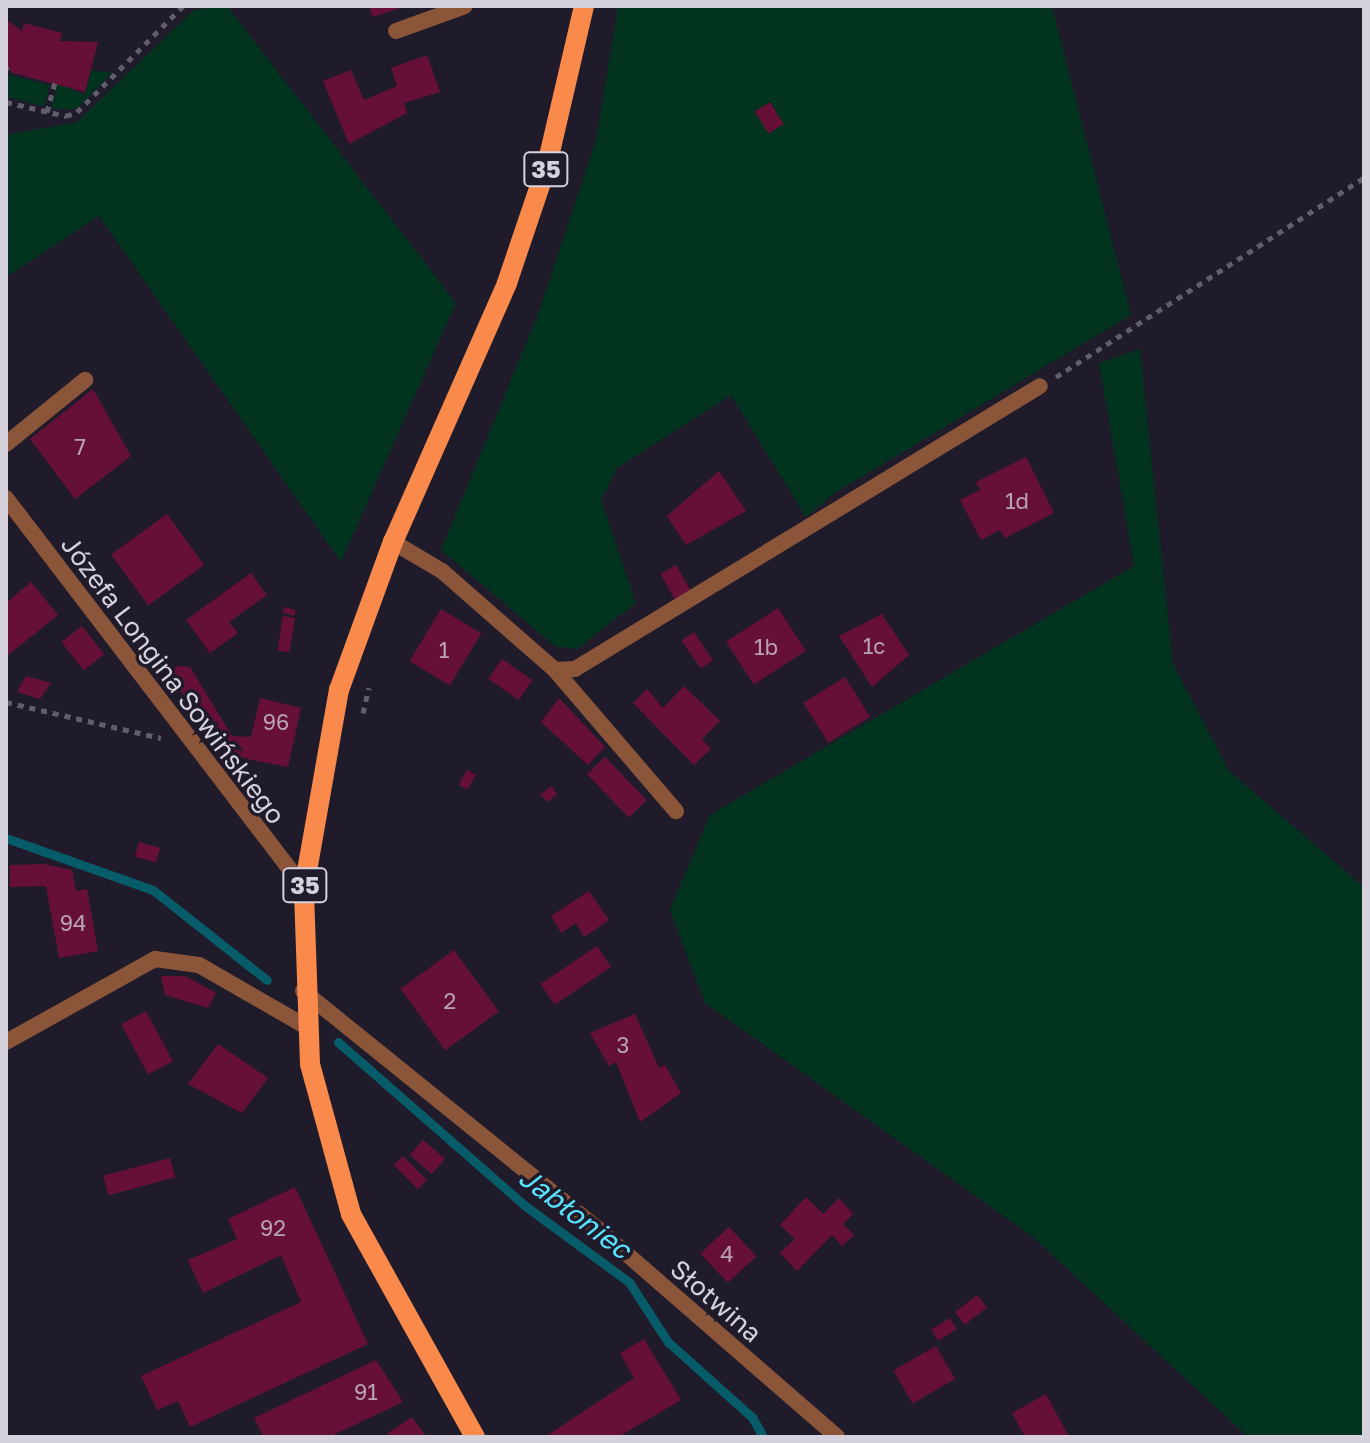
<!DOCTYPE html>
<html>
<head>
<meta charset="utf-8">
<style>
	body { margin:0 }
	#map { position:relative; width:1370px; height:1443px; overflow:hidden; background:#201b2b; font-family:"Golos Text",sans-serif }
	div>[style] { position:absolute }
	[style*='--x'] { left:calc(var(--x)*1px); top:calc(var(--y)*1px); width:calc(var(--w)*1px); rotate:calc(var(--a)*1deg) }
	.green>* { inset:0; background:#01331e; transform-origin:0 0 }
	.stream>* { height:9px; margin:-4.5px; padding:0 4.5px; transform-origin:4.5px; border-radius:4.5px; background:#075c69 }
	.building>* { inset:0; background:#661038; transform-origin:0 0 }
	.path>* { height:5px; margin-top:-2.5px; transform-origin:0; background:repeating-linear-gradient(90deg,#615d6b 0 6px,transparent 0 12px) }
	.lane>* { height:16px; margin:-8px; padding:0 8px; transform-origin:8px; border-radius:8px; background:#8b5539 }
	.street>* { height:16px; margin:-8px; padding:0 8px; transform-origin:8px; border-radius:8px; background:#8b5539 }
	.primary>* { height:20px; margin:-10px; padding:0 10px; transform-origin:10px; border-radius:10px; background:#f98a4b }
	span { translate:-50% -50%; white-space:nowrap; text-align:center; line-height:1.15; -webkit-text-stroke:7px #201b2b; paint-order:stroke }
	.number-label { font-size:22px; color:#b9a2b4 }
	.number-label span { -webkit-text-stroke-width:0 }
	.shield-label span { padding:2px 6px; background:#201b2b; border:2px solid; border-radius:6px; -webkit-text-stroke-width:0 }
	.shield-label { font-size:24px; color:#d5d2dd; font-weight:700 }
	.street-label { font-size:26px; color:#d5d2dd }
	.water-label { font-size:28px; color:#58e2fc; font-style:italic }
	.frame { position:absolute; inset:0; border:8px solid #d5d2dd; pointer-events:none }
</style>
</head>
<body>
<div id="map">
	<div class="green">
		<div style="clip-path:polygon(227px 6px,456px 303px,341px 562px,99px 216px,6px 277px,6px 135px,77px 122px,194px 10px)"></div>
		<div style="clip-path:polygon(618px 6px,1052px 6px,1131px 315px,833px 494px,806px 517px,731px 395px,617px 468px,601px 500px,636px 603px,577px 649px,555px 646px,441px 550px,539px 312px,596px 140px)"></div>
		<div style="clip-path:polygon(91px 70px,112px 73px,76px 109px,51px 109px,58px 83px,85px 95px)"></div>
		<div style="left:9px;top:75px;width:42px;height:22px;rotate:14deg"></div>
		<div style="clip-path:polygon(1140px 349px,1173px 664px,1229px 771px,1364px 887px,1364px 1437px,1248px 1437px,1033px 1237px,705px 1003px,670px 910px,710px 815px,1134px 566px,1099px 363px)"></div>
	</div>
	<div class="stream">
		<div style="--x:6;--y:838;--w:156;--a:19.5"></div>
		<div style="--x:153;--y:890;--w:145;--a:38.3"></div>
		<div style="--x:338;--y:1042;--w:247;--a:41.2"></div>
		<div style="--x:524;--y:1205;--w:130;--a:36.3"></div>
		<div style="--x:629;--y:1282;--w:72;--a:57"></div>
		<div style="--x:668;--y:1342;--w:113;--a:41.8"></div>
		<div style="--x:752;--y:1417;--w:23;--a:61"></div>
	</div>
	<div class="building">
		<div style="clip-path:polygon(369px 6px,403px 6px,403px 7px,373px 17px)"></div>
		<div style="clip-path:polygon(6px 19px,22px 31px,24px 23px,62px 33px,60px 41px,98px 42px,85px 92px,13px 73px,6px 66px)"></div>
		<div style="clip-path:polygon(427px 55px,440px 92px,404px 103px,407px 113px,349px 144px,323px 81px,351px 70px,364px 100px,397px 86px,391px 68px)"></div>
		<div style="left:770px;top:102px;width:26px;height:18px;rotate:58deg"></div>
		<div style="clip-path:polygon(93px 389px,131px 456px,75px 499px,30px 439px)"></div>
		<div style="clip-path:polygon(1026px 457px,1054px 513px,1005px 538px,1000px 530px,981px 540px,960px 500px,980px 490px,976px 482px)"></div>
		<div style="clip-path:polygon(719px 471px,746px 511px,686px 545px,667px 516px)"></div>
		<div style="left:167px;top:514px;width:63px;height:69px;rotate:54deg"></div>
		<div style="left:676px;top:565px;width:30px;height:18px;rotate:60deg"></div>
		<div style="clip-path:polygon(251px 573px,267px 595px,229px 622px,238px 633px,210px 653px,186px 620px)"></div>
		<div style="clip-path:polygon(31px 582px,58px 615px,6px 657px,6px 603px)"></div>
		<div style="left:284px;top:607px;width:12px;height:6px;rotate:14deg"></div>
		<div style="left:778px;top:608px;width:51px;height:62px;rotate:57deg"></div>
		<div style="left:441px;top:609px;width:47px;height:61px;rotate:31deg"></div>
		<div style="clip-path:polygon(882px 614px,909px 655px,872px 687px,839px 636px)"></div>
		<div style="left:283px;top:616px;width:12px;height:35px;rotate:9deg"></div>
		<div style="left:82px;top:626px;width:36px;height:26px;rotate:52deg"></div>
		<div style="left:694px;top:632px;width:34px;height:15px;rotate:56deg"></div>
		<div style="left:502px;top:659px;width:37px;height:24px;rotate:35deg"></div>
		<div style="clip-path:polygon(177px 666px,190px 667px,232px 736px,251px 737px,260px 698px,301px 708px,288px 767px,227px 755px,168px 674px)"></div>
		<div style="clip-path:polygon(26px 676px,51px 683px,40px 699px,17px 692px)"></div>
		<div style="left:845px;top:677px;width:47px;height:49px;rotate:58deg"></div>
		<div style="clip-path:polygon(684px 686px,720px 721px,702px 739px,711px 749px,694px 765px,633px 703px,647px 689px,663px 708px)"></div>
		<div style="clip-path:polygon(559px 698px,605px 747px,588px 765px,541px 722px)"></div>
		<div style="left:605px;top:757px;width:60px;height:25px;rotate:46deg"></div>
		<div style="left:467px;top:770px;width:10px;height:17px;rotate:29deg"></div>
		<div style="clip-path:polygon(551px 786px,557px 794px,548px 802px,540px 795px)"></div>
		<div style="left:139px;top:842px;width:22px;height:15px;rotate:16deg"></div>
		<div style="clip-path:polygon(44px 864px,72px 870px,76px 891px,87px 889px,98px 951px,59px 958px,46px 886px,10px 887px,10px 865px)"></div>
		<div style="clip-path:polygon(589px 891px,609px 920px,584px 937px,576px 923px,561px 933px,551px 916px)"></div>
		<div style="left:597px;top:946px;width:25px;height:68px;rotate:56deg"></div>
		<div style="left:454px;top:950px;width:76px;height:66px;rotate:54deg"></div>
		<div style="clip-path:polygon(161px 976px,185px 976px,216px 993px,208px 1008px,165px 995px)"></div>
		<div style="left:146px;top:1011px;width:57px;height:28px;rotate:62deg"></div>
		<div style="clip-path:polygon(635px 1014px,659px 1068px,665px 1065px,681px 1093px,640px 1122px,616px 1062px,609px 1066px,590px 1033px)"></div>
		<div style="clip-path:polygon(218px 1044px,268px 1078px,242px 1113px,188px 1084px)"></div>
		<div style="left:423px;top:1140px;width:29px;height:20px;rotate:41deg"></div>
		<div style="left:403px;top:1156px;width:34px;height:13px;rotate:45deg"></div>
		<div style="left:170px;top:1158px;width:20px;height:69px;rotate:75deg"></div>
		<div style="clip-path:polygon(295px 1187px,368px 1344px,190px 1427px,178px 1401px,157px 1410px,141px 1376px,301px 1302px,281px 1255px,203px 1293px,188px 1260px,237px 1239px,228px 1219px)"></div>
		<div style="clip-path:polygon(806px 1197px,823px 1214px,839px 1198px,853px 1214px,843px 1224px,854px 1235px,842px 1246px,832px 1235px,797px 1271px,780px 1253px,795px 1239px,780px 1225px)"></div>
		<div style="left:729px;top:1227px;width:40px;height:39px;rotate:47deg"></div>
		<div style="left:977px;top:1295px;width:16px;height:28px;rotate:52deg"></div>
		<div style="left:950px;top:1318px;width:13px;height:22px;rotate:58deg"></div>
		<div style="clip-path:polygon(644px 1339px,681px 1400px,618px 1437px,545px 1437px,634px 1378px,620px 1353px)"></div>
		<div style="left:936px;top:1346px;width:38px;height:49px;rotate:60deg"></div>
		<div style="clip-path:polygon(376px 1360px,403px 1402px,329px 1437px,264px 1437px,254px 1418px)"></div>
		<div style="clip-path:polygon(1046px 1394px,1068px 1435px,1025px 1437px,1012px 1413px)"></div>
		<div style="clip-path:polygon(412px 1417px,427px 1437px,391px 1437px,388px 1433px)"></div>
	</div>
	<div class="path">
		<div style="--x:6;--y:70;--w:4;--a:-76"></div>
		<div style="--x:6;--y:102;--w:62;--a:13.1"></div>
		<div style="--x:66;--y:116;--w:12;--a:-20"></div>
		<div style="--x:77;--y:112;--w:150;--a:-45"></div>
		<div style="--x:47;--y:112;--w:34;--a:-75"></div>
		<div style="--x:1056;--y:377;--w:367;--a:-32.9"></div>
		<div style="--x:6;--y:702;--w:159;--a:13.1"></div>
		<div style="--x:363;--y:713;--w:26;--a:-77"></div>
	</div>
	<div class="lane">
		<div style="--x:396;--y:31;--w:73;--a:-19.9"></div>
		<div style="--x:6;--y:444;--w:102;--a:-39"></div>
		<div style="--x:555;--y:670;--w:186;--a:49.4"></div>
	</div>
	<div class="street">
		<div style="--x:6;--y:498;--w:491;--a:52.6"></div>
		<div style="--x:393;--y:542;--w:57;--a:30.6"></div>
		<div style="--x:442;--y:571;--w:150;--a:41.2"></div>
		<div style="--x:555;--y:670;--w:20;--a:-3"></div>
		<div style="--x:575;--y:669;--w:544;--a:-31.32"></div>
		<div style="--x:303;--y:991;--w:379;--a:38.9"></div>
		<div style="--x:598;--y:1229;--w:317;--a:41"></div>
		<div style="--x:6;--y:1042;--w:171;--a:-29.1"></div>
		<div style="--x:155;--y:959;--w:44;--a:7.8"></div>
		<div style="--x:199;--y:965;--w:122;--a:29.9"></div>
	</div>
	<div class="primary">
		<div style="--x:475;--y:1437;--w:255;--a:-119.1"></div>
		<div style="--x:351;--y:1214;--w:156;--a:-105.3"></div>
		<div style="--x:310;--y:1064;--w:176;--a:-92"></div>
		<div style="--x:304;--y:888;--w:201;--a:-80"></div>
		<div style="--x:339;--y:690;--w:158;--a:-70"></div>
		<div style="--x:393;--y:542;--w:283;--a:-66.2"></div>
		<div style="--x:507;--y:283;--w:125;--a:-71.3"></div>
		<div style="--x:547;--y:165;--w:163;--a:-76.9"></div>
	</div>
	<div class="number-label">
		<span style="left:80px;top:447px">7</span>
		<span style="left:1017px;top:501px">1d</span>
		<span style="left:874px;top:646px">1c</span>
		<span style="left:766px;top:647px">1b</span>
		<span style="left:444px;top:650px">1</span>
		<span style="left:276px;top:722px">96</span>
		<span style="left:73px;top:923px">94</span>
		<span style="left:450px;top:1001px">2</span>
		<span style="left:623px;top:1045px">3</span>
		<span style="left:273px;top:1228px">92</span>
		<span style="left:727px;top:1254px">4</span>
		<span style="left:366px;top:1392px">91</span>
	</div>
	<div class="shield-label">
		<span style="left:546px;top:169px">35</span>
		<span style="left:305px;top:885px">35</span>
	</div>
	<div class="street-label">
		<span style="left:173px;top:680px;rotate:53deg">Józefa Longina Sowińskiego</span>
		<span style="left:716px;top:1301px;rotate:41deg">Słotwina</span>
	</div>
	<div class="water-label">
		<span style="left:575px;top:1213px;rotate:37deg">Jabłoniec</span>
	</div>
	<div class="frame"></div>
</div>
</body>
</html>
